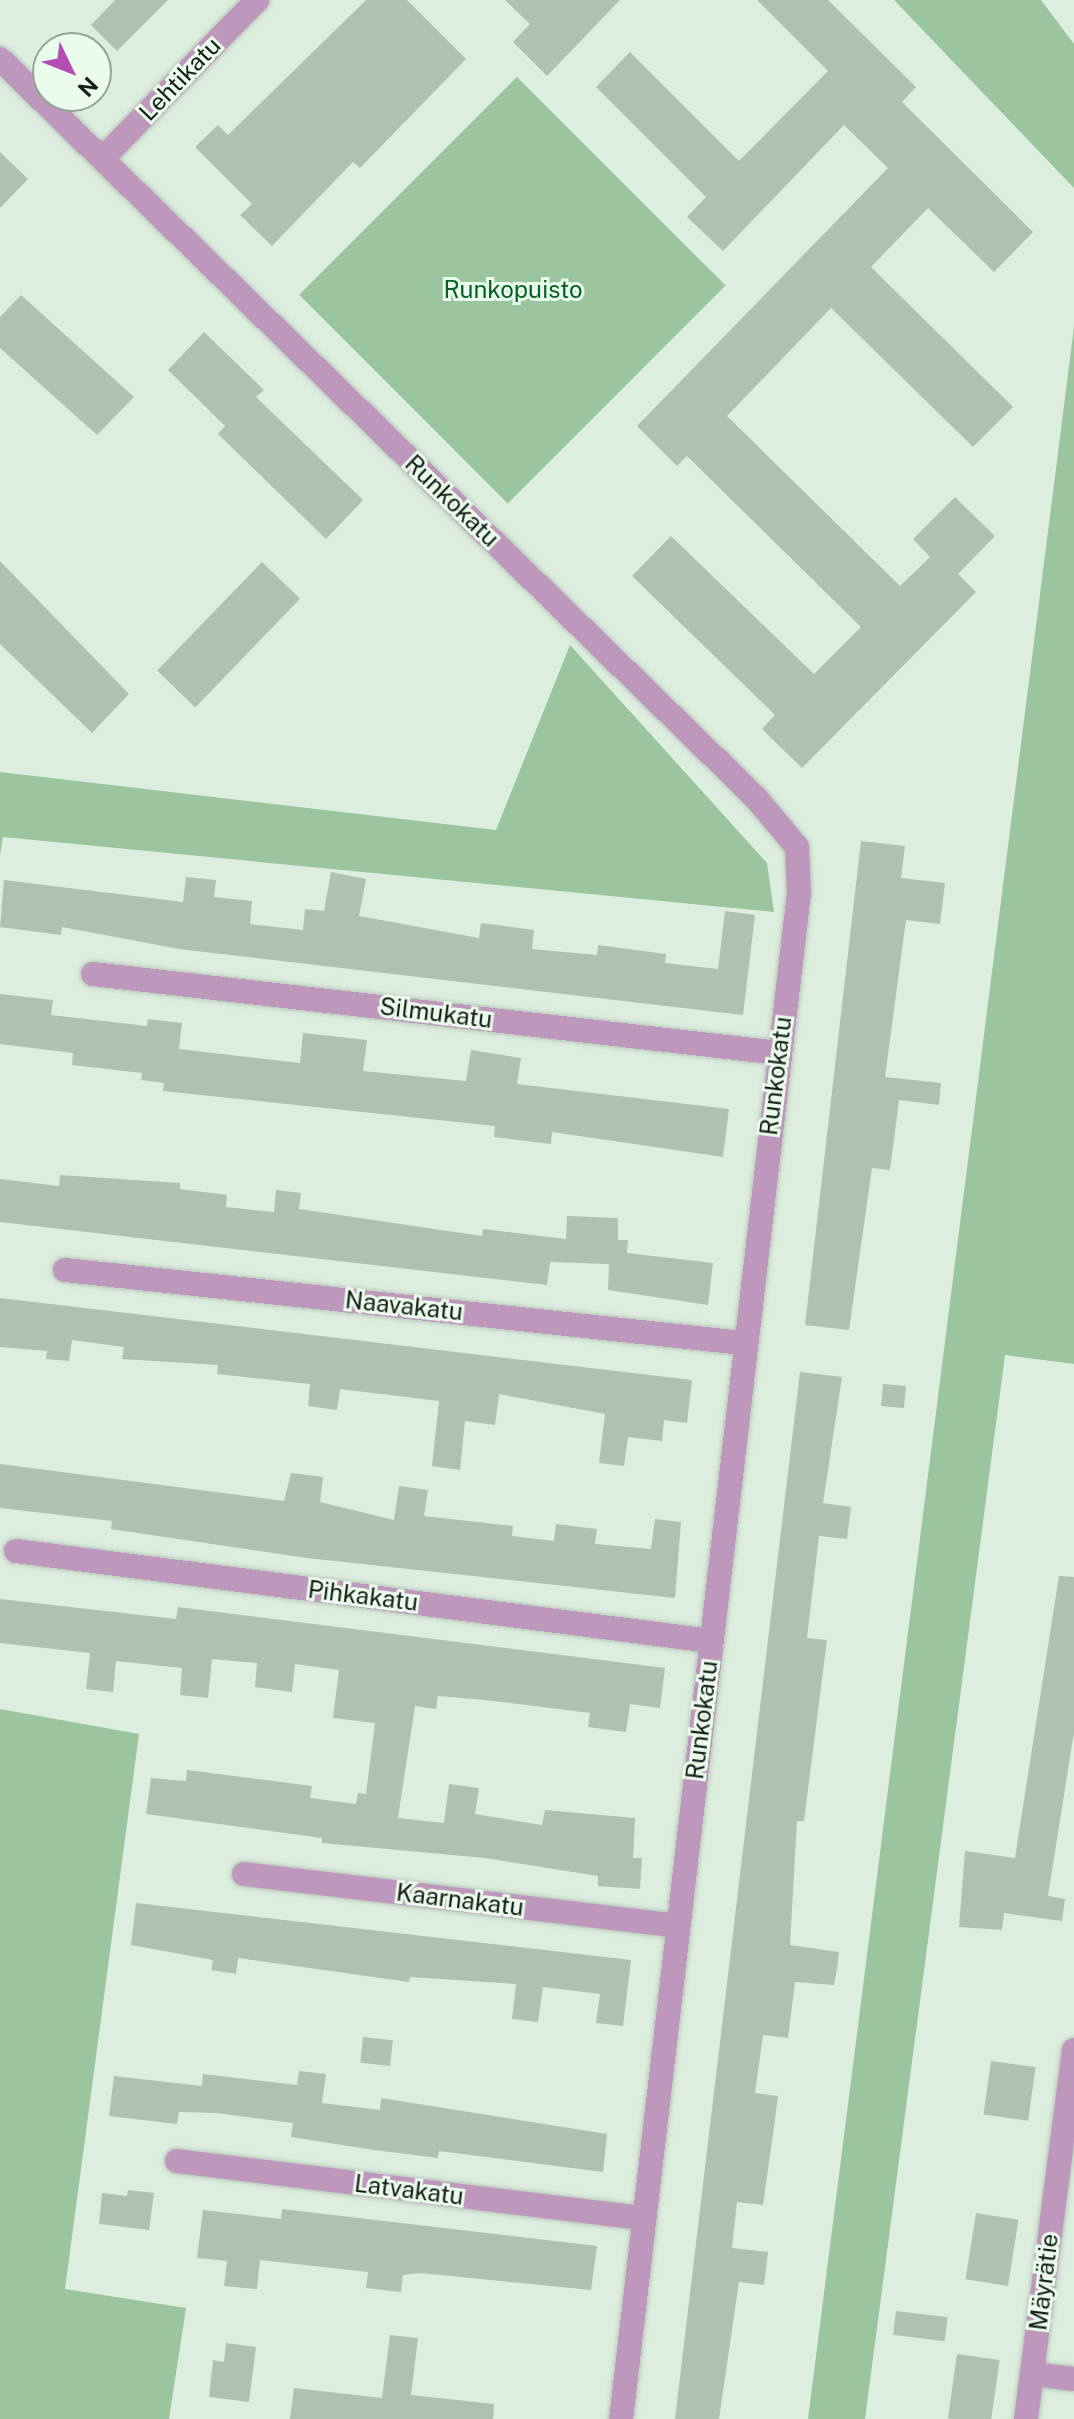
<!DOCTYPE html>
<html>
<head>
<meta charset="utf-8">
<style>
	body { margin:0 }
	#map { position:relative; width:1074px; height:2419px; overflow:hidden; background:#ddeedf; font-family:"Public Sans",sans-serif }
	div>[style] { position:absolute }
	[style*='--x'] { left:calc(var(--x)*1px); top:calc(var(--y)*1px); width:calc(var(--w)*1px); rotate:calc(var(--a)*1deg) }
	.green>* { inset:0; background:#9ac59f; transform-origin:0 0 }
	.building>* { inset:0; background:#b0c1b2; transform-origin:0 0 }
	.roads { filter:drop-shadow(0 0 2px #b9c8bb) drop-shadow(0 0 2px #b9c8bb) }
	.minor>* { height:24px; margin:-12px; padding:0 12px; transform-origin:12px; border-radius:12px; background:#be98bc }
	span { translate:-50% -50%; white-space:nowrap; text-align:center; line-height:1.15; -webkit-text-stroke:6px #eafcec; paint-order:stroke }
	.street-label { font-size:24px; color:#151b16 }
	.park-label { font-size:24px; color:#085f25 }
	.north { position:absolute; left:32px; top:32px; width:80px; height:80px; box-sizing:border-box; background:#eafcec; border:2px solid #95a296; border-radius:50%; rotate:133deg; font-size:22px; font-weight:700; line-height:32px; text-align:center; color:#151b16 }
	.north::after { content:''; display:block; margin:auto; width:28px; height:36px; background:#b44eb3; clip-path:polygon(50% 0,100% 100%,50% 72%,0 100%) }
</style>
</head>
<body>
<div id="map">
	<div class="green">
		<div style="clip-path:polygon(894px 0,1041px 0,1074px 44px,1074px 188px)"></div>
		<div style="left:517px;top:77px;width:295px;height:308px;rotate:45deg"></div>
		<div style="clip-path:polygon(1074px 327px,1074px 1364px,1005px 1355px,865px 2419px,808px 2419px)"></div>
		<div style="clip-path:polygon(570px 645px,767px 863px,774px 912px,3px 837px,0 856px,0 772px,496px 830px)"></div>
		<div style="clip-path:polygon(0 1709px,139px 1734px,65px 2289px,186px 2308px,169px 2419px,0 2419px)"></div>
	</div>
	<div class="building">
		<div style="clip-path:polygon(115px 0,168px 0,117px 51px,91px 25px)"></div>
		<div style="clip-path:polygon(366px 0,407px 0,466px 59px,360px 168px,353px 162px,272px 246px,240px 215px,252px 204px,195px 147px,218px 125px,228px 135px)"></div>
		<div style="clip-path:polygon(505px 0,620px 0,547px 76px,513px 42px,530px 24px)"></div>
		<div style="clip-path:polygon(757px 0,828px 0,916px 87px,902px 102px,1033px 232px,994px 272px,928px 208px,871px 267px,1013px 407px,973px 447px,831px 308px,727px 416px,900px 586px,930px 557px,913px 539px,955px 497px,995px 536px,958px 574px,976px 592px,802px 768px,762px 729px,775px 715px,632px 576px,671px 536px,814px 674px,861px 627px,687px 456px,677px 466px,637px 426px,888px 168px,844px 125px,723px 251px,687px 217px,706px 197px,596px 87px,630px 52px,739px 161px,828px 71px)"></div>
		<div style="clip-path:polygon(0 152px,28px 179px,0 208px)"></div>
		<div style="clip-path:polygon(21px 295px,134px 397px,97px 435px,0 348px,0 317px)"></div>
		<div style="clip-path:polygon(204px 332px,264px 390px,256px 397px,363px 500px,326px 539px,218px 434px,225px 426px,168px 370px)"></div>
		<div style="clip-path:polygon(0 561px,129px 694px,92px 733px,0 644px)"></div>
		<div style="left:262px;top:562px;width:53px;height:151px;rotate:44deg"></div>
		<div style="clip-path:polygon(861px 841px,905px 846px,901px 878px,945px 883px,940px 924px,906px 920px,885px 1077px,941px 1083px,939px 1105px,899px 1100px,890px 1170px,872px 1168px,849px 1330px,805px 1325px)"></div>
		<div style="clip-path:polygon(331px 872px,366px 879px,359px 916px,479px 938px,481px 923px,534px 930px,532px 949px,597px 955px,598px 945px,666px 954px,665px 963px,718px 969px,725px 911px,755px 915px,743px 1015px,179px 949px,62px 927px,61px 935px,0 927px,4px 880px,183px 902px,186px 877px,216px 880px,214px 897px,252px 901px,250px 924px,303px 930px,305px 909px,324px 911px)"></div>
		<div style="clip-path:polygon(0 994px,53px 1000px,51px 1015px,147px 1026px,148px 1019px,182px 1023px,179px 1049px,300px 1063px,303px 1033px,367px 1040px,363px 1071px,466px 1081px,471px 1050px,521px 1058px,517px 1084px,729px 1109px,723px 1157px,552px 1132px,551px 1144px,494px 1137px,495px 1126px,163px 1091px,164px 1083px,141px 1080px,142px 1073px,72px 1065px,73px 1053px,0 1044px)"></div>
		<div style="clip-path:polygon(60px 1175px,180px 1183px,180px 1189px,227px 1195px,226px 1207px,274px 1212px,276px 1190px,301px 1193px,299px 1209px,482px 1236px,483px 1229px,566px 1239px,567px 1216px,618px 1218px,618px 1240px,628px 1240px,627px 1253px,713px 1263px,708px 1305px,608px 1290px,609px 1264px,550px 1262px,547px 1285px,0 1222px,0 1179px,59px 1186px)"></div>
		<div style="clip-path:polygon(0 1298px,692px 1380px,687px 1423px,664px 1420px,662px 1441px,628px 1437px,624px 1466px,599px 1463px,605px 1414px,499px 1394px,495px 1425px,465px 1421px,460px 1470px,432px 1466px,439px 1401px,340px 1389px,337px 1410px,308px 1406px,310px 1384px,217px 1374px,218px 1365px,122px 1359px,124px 1347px,72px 1340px,69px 1361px,46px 1359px,47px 1351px,0 1347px)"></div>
		<div style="clip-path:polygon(800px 1372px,842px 1377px,823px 1503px,851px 1507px,847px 1539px,819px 1536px,807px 1638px,827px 1640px,804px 1821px,797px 1821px,790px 1945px,839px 1952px,837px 1969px,834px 1985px,795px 1982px,788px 2038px,763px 2035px,755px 2093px,778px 2096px,774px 2127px,763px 2205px,737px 2202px,732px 2248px,768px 2252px,764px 2285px,739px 2282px,719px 2419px,675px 2419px)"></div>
		<div style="left:883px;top:1384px;width:23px;height:22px;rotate:5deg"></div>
		<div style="clip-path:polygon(0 1464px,284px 1501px,291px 1473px,323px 1477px,320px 1502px,394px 1520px,399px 1486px,428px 1490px,424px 1516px,513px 1526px,512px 1536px,554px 1541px,556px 1524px,597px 1529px,595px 1544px,651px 1549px,655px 1519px,681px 1522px,675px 1598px,307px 1558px,111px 1529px,112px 1521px,0 1508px)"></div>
		<div style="clip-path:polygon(1059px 1576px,1074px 1577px,1074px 1732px,1048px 1896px,1065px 1899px,1062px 1921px,1004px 1913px,1002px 1930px,959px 1927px,965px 1851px,1015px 1858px)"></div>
		<div style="clip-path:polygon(0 1599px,176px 1619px,178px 1607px,665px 1668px,660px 1708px,630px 1704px,626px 1732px,588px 1727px,590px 1713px,485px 1700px,438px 1696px,436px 1709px,415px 1706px,398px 1818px,444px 1823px,449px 1784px,479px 1788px,475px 1814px,542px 1825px,545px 1810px,635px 1818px,633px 1858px,642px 1858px,640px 1889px,598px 1886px,598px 1876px,485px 1858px,322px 1843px,322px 1838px,146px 1814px,151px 1778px,186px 1781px,187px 1770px,312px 1786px,310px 1798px,356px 1804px,358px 1793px,366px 1794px,375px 1723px,333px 1718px,339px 1670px,295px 1664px,292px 1692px,255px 1687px,257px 1663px,212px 1659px,208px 1698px,180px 1695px,182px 1668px,116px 1661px,113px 1692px,86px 1689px,90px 1653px,0 1643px)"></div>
		<div style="clip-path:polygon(136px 1903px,631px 1960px,623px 2026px,596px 2023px,600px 1994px,543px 1987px,538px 2022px,512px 2019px,516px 1984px,410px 1977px,409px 1982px,238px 1958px,236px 1974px,211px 1970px,213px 1960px,131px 1945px)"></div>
		<div style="left:363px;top:2037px;width:30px;height:26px;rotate:6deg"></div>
		<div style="left:991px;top:2061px;width:45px;height:54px;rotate:8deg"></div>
		<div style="clip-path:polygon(299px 2071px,326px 2074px,322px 2103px,380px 2110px,381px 2098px,607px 2134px,603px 2172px,439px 2151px,438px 2158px,374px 2150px,291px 2137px,293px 2123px,216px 2113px,179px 2112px,177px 2124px,109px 2116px,114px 2076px,202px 2086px,203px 2074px,297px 2085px)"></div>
		<div style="clip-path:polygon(128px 2190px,154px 2193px,149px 2230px,99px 2224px,102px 2193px,127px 2196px)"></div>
		<div style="clip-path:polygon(282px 2209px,597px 2246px,591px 2290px,421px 2273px,403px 2275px,401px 2292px,366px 2288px,368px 2272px,260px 2260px,257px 2289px,224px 2286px,227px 2261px,197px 2258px,203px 2210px,281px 2219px)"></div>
		<div style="left:976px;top:2213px;width:43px;height:67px;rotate:9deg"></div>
		<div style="left:896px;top:2311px;width:52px;height:24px;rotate:7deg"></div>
		<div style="clip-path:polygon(390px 2335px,418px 2338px,411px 2395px,494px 2404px,493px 2419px,290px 2419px,294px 2388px,382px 2398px)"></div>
		<div style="clip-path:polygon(226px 2343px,256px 2347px,249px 2402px,209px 2397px,213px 2360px,224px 2362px)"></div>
		<div style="left:957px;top:2354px;width:43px;height:65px;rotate:8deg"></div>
	</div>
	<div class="roads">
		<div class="minor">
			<div style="--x:0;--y:59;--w:1057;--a:44.35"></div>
			<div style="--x:756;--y:798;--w:64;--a:50.1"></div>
			<div style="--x:797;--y:847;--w:46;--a:87.5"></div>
			<div style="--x:799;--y:893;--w:1536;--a:96.65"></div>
			<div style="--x:103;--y:158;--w:221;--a:-45.7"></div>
			<div style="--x:93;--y:974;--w:691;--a:6.57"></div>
			<div style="--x:65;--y:1270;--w:682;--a:6.15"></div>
			<div style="--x:16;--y:1551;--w:701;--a:7.38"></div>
			<div style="--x:244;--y:1874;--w:436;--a:6.8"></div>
			<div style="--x:177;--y:2161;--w:468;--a:7"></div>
			<div style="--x:1032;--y:2374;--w:42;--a:6.8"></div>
			<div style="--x:1026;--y:2419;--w:372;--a:-82.6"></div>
		</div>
	</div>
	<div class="street-label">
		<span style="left:180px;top:79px;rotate:-46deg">Lehtikatu</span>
		<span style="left:452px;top:501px;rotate:44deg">Runkokatu</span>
		<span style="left:436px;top:1013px;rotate:7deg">Silmukatu</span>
		<span style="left:776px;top:1076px;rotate:-83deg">Runkokatu</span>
		<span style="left:404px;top:1306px;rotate:6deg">Naavakatu</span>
		<span style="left:363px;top:1596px;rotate:7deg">Pihkakatu</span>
		<span style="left:702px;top:1720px;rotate:-83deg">Runkokatu</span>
		<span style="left:460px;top:1900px;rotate:7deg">Kaarnakatu</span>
		<span style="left:409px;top:2190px;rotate:7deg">Latvakatu</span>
		<span style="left:1044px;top:2282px;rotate:-83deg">Mäyrätie</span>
	</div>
	<div class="park-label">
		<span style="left:513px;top:290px">Runkopuisto</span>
	</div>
	<div class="north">N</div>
</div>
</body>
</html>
